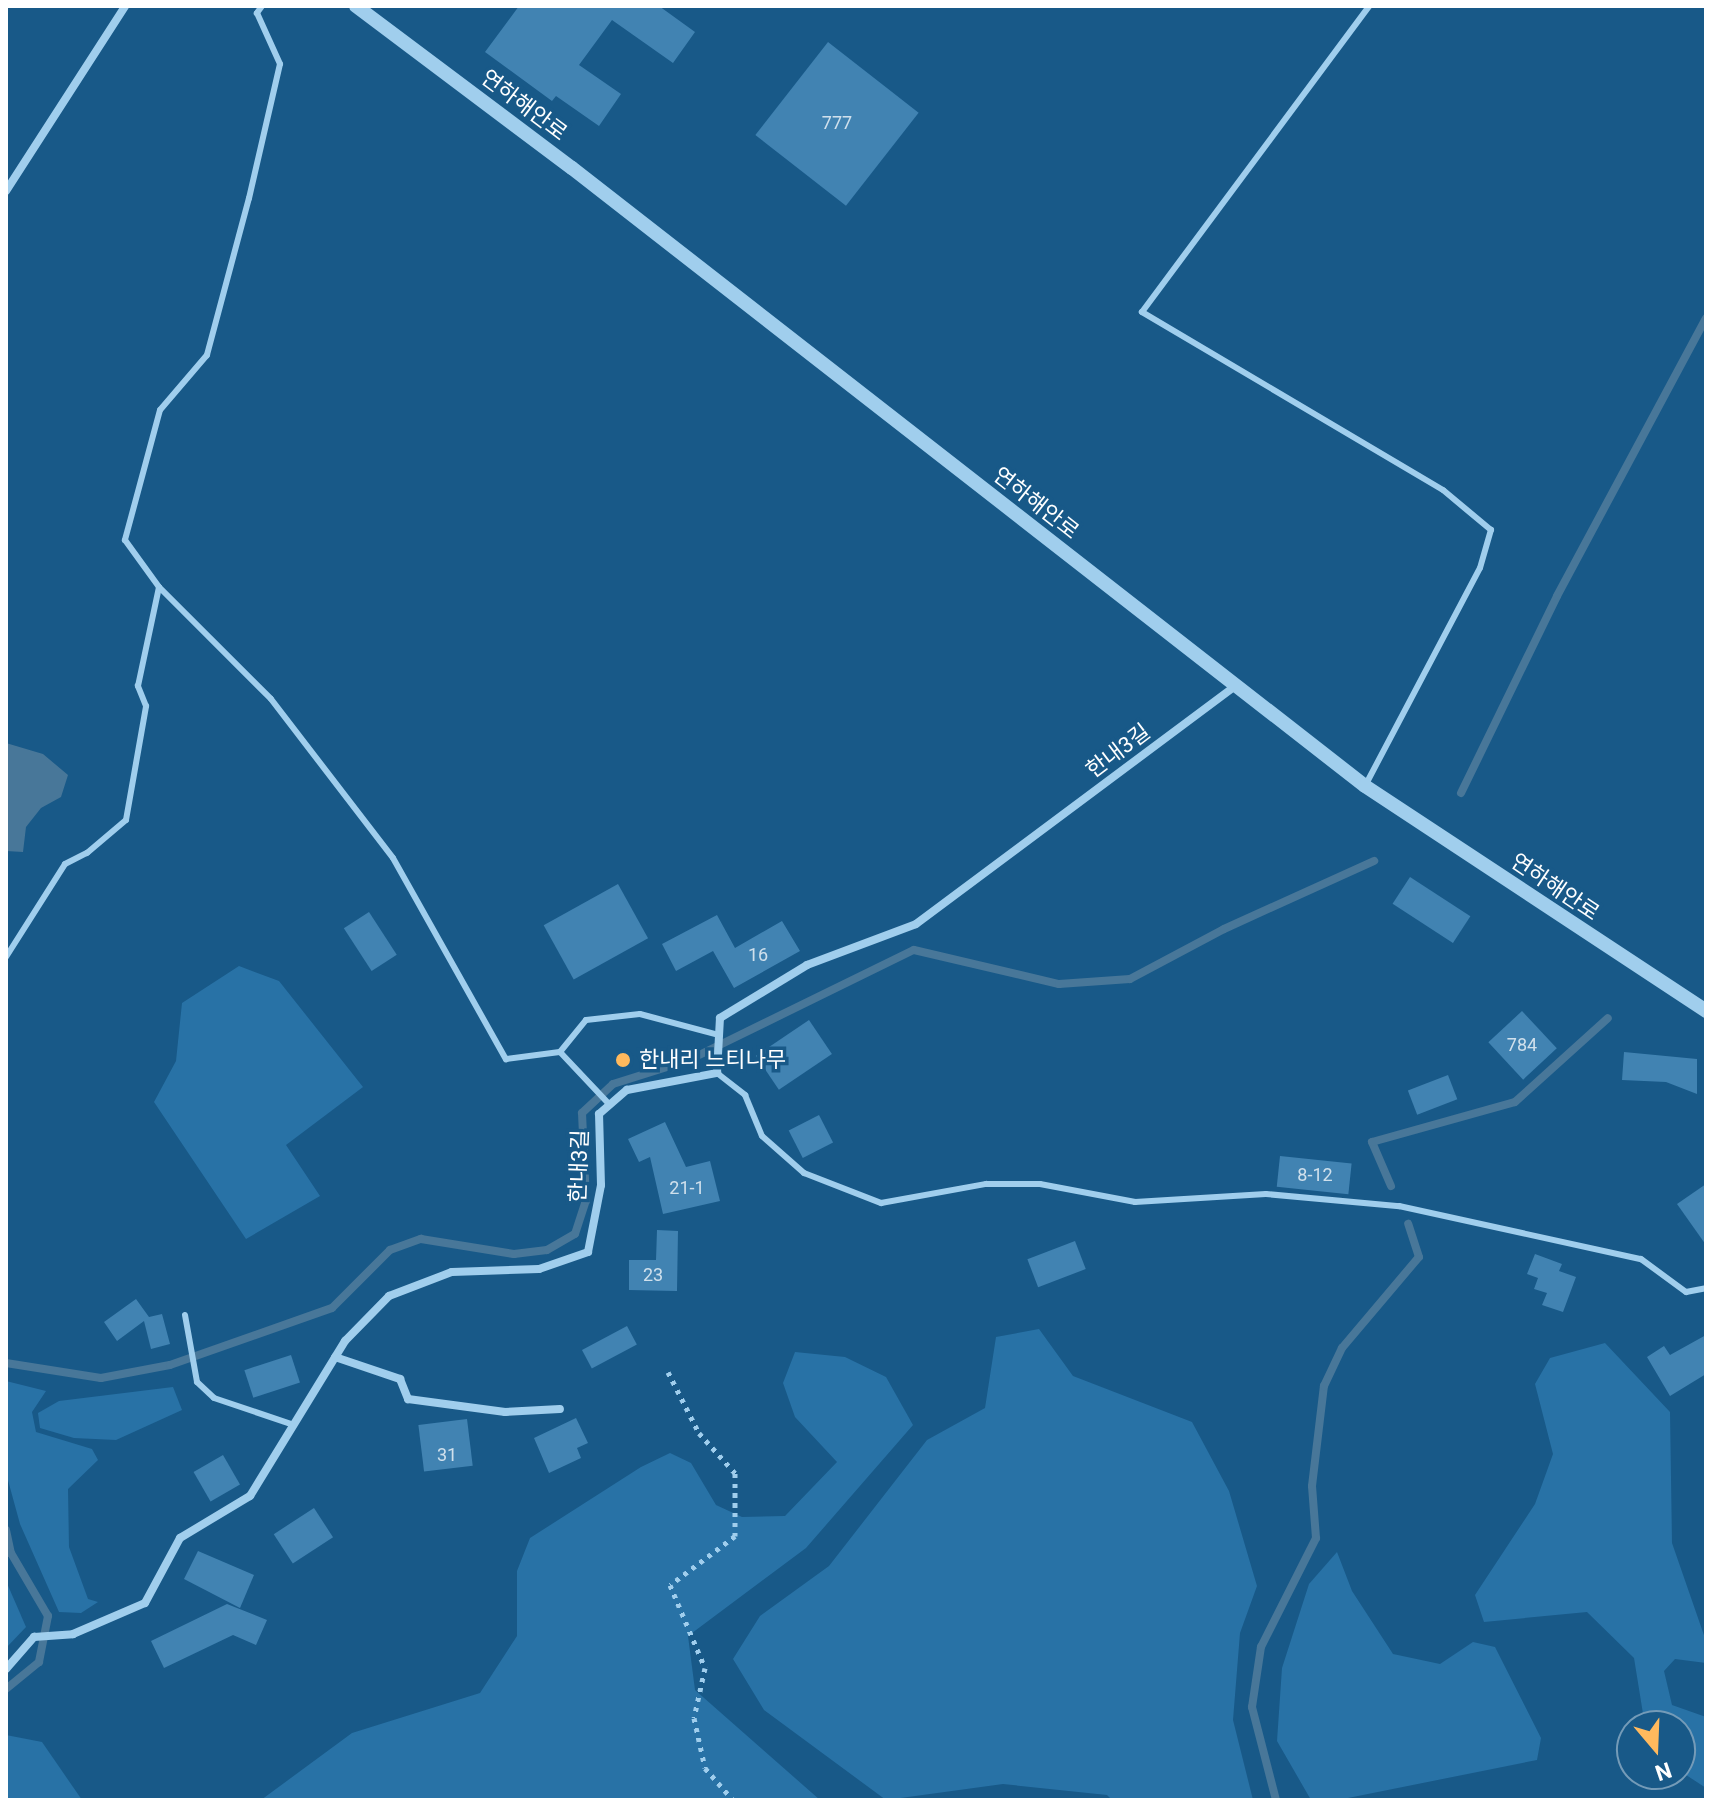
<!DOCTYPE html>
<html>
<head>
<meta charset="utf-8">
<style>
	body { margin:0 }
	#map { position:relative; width:1712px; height:1806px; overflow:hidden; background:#185988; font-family:Roboto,"Noto Sans KR",sans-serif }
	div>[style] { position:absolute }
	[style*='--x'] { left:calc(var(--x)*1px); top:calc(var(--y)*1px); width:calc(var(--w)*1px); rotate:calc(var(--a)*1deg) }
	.green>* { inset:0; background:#2872a6 }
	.water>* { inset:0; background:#487799 }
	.stream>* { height:8px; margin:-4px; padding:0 4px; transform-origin:4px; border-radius:4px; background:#487799 }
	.building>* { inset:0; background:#4183b2; transform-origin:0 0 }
	.path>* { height:5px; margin-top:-2.5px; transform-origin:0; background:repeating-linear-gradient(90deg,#a0ceed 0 4px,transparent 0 10px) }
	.service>* { height:6px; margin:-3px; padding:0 3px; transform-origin:3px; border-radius:3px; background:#a0ceed }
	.minor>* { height:8px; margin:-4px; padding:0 4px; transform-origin:4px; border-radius:4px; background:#a0ceed }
	.tertiary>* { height:14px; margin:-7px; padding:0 7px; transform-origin:7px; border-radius:7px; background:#a0ceed }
	.dots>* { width:22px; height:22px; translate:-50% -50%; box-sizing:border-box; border:4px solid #185988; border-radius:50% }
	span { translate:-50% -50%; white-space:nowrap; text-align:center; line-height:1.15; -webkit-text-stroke:7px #185988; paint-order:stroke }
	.number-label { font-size:18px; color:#d0e0ec }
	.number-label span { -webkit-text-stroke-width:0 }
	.street-label { font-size:22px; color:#fff }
	.poi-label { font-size:22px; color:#fff }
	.left { translate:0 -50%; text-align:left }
	.frame { position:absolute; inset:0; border:8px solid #fff; pointer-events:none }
	.north { position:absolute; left:1616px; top:1710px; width:80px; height:80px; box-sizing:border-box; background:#185988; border:2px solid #749bb8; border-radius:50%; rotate:161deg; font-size:22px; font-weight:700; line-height:32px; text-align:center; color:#fff }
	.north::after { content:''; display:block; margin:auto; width:28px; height:36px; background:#ffb95d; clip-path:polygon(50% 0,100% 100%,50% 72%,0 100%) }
</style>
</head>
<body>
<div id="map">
	<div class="green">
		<div style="clip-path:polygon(239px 966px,279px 981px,363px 1087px,286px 1145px,320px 1196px,246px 1239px,154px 1102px,176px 1061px,182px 1003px)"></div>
		<div style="clip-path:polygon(1039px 1329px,1073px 1376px,1192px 1422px,1229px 1491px,1257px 1586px,1240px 1633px,1233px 1720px,1253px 1800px,1112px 1800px,1107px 1795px,1003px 1784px,886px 1800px,764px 1710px,733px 1659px,760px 1616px,829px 1566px,927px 1440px,985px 1408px,996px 1337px)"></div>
		<div style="clip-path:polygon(1605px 1343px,1670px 1412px,1672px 1543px,1706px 1641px,1706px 1663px,1675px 1659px,1664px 1671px,1672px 1705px,1706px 1717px,1706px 1788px,1680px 1771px,1680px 1726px,1645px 1726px,1634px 1658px,1587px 1612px,1484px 1622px,1475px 1595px,1535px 1504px,1553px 1454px,1535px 1384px,1550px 1358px)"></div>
		<div style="clip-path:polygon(795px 1352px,845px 1357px,886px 1377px,913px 1425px,806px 1548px,688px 1636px,695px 1690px,820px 1800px,261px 1800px,352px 1733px,480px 1693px,517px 1636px,517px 1571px,530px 1538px,641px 1467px,670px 1453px,691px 1463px,716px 1505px,742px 1517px,785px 1516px,837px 1462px,795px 1417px,783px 1383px)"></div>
		<div style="clip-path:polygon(6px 1381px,46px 1391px,32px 1412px,36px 1432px,92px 1449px,98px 1460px,68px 1489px,69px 1547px,88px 1599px,98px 1602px,81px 1613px,59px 1612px,20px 1524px,6px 1473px)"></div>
		<div style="clip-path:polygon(173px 1387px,182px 1410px,116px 1440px,74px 1438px,40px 1428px,38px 1413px,59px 1401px)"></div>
		<div style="clip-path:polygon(1337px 1552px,1352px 1591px,1393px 1654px,1440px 1664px,1473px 1642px,1495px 1647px,1541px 1738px,1537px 1760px,1338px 1800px,1311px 1800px,1277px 1741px,1282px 1668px,1309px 1584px)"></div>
		<div style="clip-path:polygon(6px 1581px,26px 1627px,6px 1648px)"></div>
		<div style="clip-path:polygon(6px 1735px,42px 1742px,82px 1800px,6px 1800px)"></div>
	</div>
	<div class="water">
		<div style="clip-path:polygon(6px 743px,43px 754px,68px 775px,61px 797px,41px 808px,26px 827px,23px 852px,6px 851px)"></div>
	</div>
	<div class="stream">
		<div style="--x:1461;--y:793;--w:219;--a:-64"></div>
		<div style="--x:1557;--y:596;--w:315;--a:-61.8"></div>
		<div style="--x:1391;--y:1186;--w:48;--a:-113.4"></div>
		<div style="--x:1372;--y:1142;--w:148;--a:-15.6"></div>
		<div style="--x:1515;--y:1102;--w:125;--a:-42.1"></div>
		<div style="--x:6;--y:1363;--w:96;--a:9"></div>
		<div style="--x:101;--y:1378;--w:70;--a:-10.7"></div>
		<div style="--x:170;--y:1365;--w:172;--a:-19.4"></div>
		<div style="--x:332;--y:1308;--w:82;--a:-45"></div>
		<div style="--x:390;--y:1250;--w:33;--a:-20"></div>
		<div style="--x:421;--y:1239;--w:94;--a:9.2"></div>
		<div style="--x:514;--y:1254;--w:33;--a:-7"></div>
		<div style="--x:547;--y:1250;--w:32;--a:-30"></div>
		<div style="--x:575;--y:1234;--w:35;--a:-72"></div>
		<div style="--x:586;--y:1201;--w:88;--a:-92.6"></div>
		<div style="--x:582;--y:1113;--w:42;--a:-43.1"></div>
		<div style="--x:613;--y:1084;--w:80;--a:-17.5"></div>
		<div style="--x:689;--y:1060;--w:250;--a:-26.1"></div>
		<div style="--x:914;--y:950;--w:149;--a:13.2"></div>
		<div style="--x:1059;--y:984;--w:71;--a:-4"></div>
		<div style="--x:1130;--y:979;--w:106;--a:-28"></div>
		<div style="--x:1224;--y:929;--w:165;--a:-24.4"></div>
		<div style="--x:6;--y:1530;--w:24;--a:78"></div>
		<div style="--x:11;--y:1553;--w:73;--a:59.6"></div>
		<div style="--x:48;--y:1616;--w:47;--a:101.1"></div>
		<div style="--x:39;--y:1662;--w:43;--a:140.7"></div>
		<div style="--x:1276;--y:1800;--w:96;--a:-104.5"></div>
		<div style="--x:1252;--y:1707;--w:61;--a:-81.5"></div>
		<div style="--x:1261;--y:1647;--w:122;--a:-63.2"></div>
		<div style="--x:1316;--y:1538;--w:52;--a:-94.4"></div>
		<div style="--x:1312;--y:1486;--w:101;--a:-83.2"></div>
		<div style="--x:1324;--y:1386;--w:42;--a:-64.7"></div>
		<div style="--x:1342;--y:1348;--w:119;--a:-49.8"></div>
		<div style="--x:1419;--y:1257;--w:35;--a:-108"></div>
	</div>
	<div class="building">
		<div style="clip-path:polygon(519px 6px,659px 6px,695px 32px,673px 63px,612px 20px,579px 65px,621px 94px,599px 126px,556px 96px,552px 101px,485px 52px)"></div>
		<div style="left:828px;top:42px;width:115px;height:118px;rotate:38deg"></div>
		<div style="left:1410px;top:877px;width:72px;height:32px;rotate:33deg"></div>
		<div style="left:618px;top:884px;width:62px;height:85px;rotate:61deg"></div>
		<div style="left:369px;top:912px;width:51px;height:30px;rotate:57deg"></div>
		<div style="clip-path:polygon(717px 915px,735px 948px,782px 921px,800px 951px,734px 988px,713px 951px,676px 971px,662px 944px)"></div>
		<div style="left:1522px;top:1011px;width:51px;height:46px;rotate:47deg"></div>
		<div style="left:809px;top:1020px;width:41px;height:64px;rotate:56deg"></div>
		<div style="clip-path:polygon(1624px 1052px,1697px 1059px,1697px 1094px,1666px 1082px,1622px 1080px)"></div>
		<div style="left:1448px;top:1075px;width:26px;height:43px;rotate:69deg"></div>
		<div style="left:819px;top:1115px;width:31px;height:34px;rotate:63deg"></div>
		<div style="clip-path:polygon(665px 1122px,686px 1167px,710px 1161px,720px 1201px,663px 1214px,650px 1157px,639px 1162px,628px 1139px)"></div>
		<div style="left:1280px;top:1156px;width:72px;height:31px;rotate:6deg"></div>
		<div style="clip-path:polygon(1706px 1184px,1706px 1245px,1677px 1204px)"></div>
		<div style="clip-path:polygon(657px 1230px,678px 1231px,677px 1291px,629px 1290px,629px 1260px,656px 1260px)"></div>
		<div style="left:1075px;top:1241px;width:30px;height:51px;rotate:69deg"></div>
		<div style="clip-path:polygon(1535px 1254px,1562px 1264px,1559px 1271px,1576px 1277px,1563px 1312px,1542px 1305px,1547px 1293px,1534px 1289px,1538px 1278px,1527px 1274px)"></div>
		<div style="clip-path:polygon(136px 1299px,149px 1317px,162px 1314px,170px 1344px,151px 1349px,144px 1321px,117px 1341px,104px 1322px)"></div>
		<div style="left:627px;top:1326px;width:21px;height:51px;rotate:62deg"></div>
		<div style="clip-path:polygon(1706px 1335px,1706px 1374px,1670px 1396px,1647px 1357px,1664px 1346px,1670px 1355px)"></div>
		<div style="left:291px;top:1355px;width:29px;height:49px;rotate:72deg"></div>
		<div style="clip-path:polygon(576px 1418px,588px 1443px,577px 1448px,581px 1458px,549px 1473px,534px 1438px)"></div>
		<div style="left:467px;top:1419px;width:47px;height:49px;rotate:83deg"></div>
		<div style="left:223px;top:1455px;width:34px;height:34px;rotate:60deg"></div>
		<div style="left:314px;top:1508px;width:35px;height:48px;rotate:57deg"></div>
		<div style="clip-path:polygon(198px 1551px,254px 1575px,240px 1608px,184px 1579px)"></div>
		<div style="clip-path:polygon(227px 1604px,267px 1620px,256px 1645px,233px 1635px,164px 1668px,151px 1641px)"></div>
	</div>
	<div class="path">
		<div style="--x:668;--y:1372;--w:68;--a:63.1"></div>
		<div style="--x:699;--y:1433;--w:54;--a:48"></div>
		<div style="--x:735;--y:1473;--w:63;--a:90"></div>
		<div style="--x:735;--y:1536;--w:81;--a:143"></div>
		<div style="--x:670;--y:1585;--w:90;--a:67.1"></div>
		<div style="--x:705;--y:1668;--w:51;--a:102.4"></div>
		<div style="--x:694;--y:1718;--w:51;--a:77.6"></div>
		<div style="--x:705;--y:1768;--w:43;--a:48.8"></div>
	</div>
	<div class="service">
		<div style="--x:262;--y:6;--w:9;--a:126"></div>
		<div style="--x:257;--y:13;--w:56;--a:65.7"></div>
		<div style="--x:280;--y:64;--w:138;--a:103"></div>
		<div style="--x:249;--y:198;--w:163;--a:105"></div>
		<div style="--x:207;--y:355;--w:72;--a:130.5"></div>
		<div style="--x:160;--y:410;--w:135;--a:105.1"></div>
		<div style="--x:125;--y:540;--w:58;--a:54.1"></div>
		<div style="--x:159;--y:587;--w:158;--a:45"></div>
		<div style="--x:271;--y:699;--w:200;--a:52.5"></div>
		<div style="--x:393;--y:858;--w:231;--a:60.7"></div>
		<div style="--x:506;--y:1059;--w:54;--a:-7.4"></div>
		<div style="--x:560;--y:1052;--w:73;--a:46.7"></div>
		<div style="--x:1365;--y:786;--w:246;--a:-62.2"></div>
		<div style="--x:1480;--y:568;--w:40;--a:-74"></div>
		<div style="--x:1491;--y:530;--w:62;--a:-140.2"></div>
		<div style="--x:1443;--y:490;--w:350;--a:-149.4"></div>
		<div style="--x:1142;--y:312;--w:381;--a:-53.4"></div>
		<div style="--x:6;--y:957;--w:110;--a:-57.6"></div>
		<div style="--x:65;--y:864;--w:25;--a:-27"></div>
		<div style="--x:87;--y:853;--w:51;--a:-40.2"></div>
		<div style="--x:126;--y:820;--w:116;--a:-80"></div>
		<div style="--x:146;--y:706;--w:22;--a:-112"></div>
		<div style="--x:138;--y:686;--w:101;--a:-78"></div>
		<div style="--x:560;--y:1052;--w:41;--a:-50.9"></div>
		<div style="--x:586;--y:1020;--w:54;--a:-6.3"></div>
		<div style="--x:640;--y:1014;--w:82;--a:14.9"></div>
		<div style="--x:717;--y:1073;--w:36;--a:38"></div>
		<div style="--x:745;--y:1095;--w:44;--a:67.5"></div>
		<div style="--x:762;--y:1136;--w:56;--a:41.4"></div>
		<div style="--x:804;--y:1173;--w:83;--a:21.3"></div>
		<div style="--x:881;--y:1203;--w:107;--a:-10.3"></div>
		<div style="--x:986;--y:1184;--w:54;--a:0"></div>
		<div style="--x:1040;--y:1184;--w:97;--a:10.7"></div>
		<div style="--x:1135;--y:1202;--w:131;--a:-3.5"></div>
		<div style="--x:1266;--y:1194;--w:134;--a:5.2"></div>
		<div style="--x:1399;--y:1206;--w:248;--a:12.4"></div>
		<div style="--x:1641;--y:1259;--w:56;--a:36.3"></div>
		<div style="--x:1686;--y:1292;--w:20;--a:-11"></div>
		<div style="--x:185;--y:1315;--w:68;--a:79.8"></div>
		<div style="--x:197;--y:1382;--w:23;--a:43"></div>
		<div style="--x:214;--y:1398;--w:84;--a:18.6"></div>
	</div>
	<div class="minor">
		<div style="--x:6;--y:191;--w:220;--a:-57.2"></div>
		<div style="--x:335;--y:1357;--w:69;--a:18.7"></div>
		<div style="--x:400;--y:1379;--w:22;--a:68"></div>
		<div style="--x:408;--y:1399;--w:98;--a:7.6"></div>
		<div style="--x:505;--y:1412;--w:55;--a:-3.1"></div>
		<div style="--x:6;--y:1669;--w:43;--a:-48.8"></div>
		<div style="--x:34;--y:1637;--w:39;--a:-4"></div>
		<div style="--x:73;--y:1634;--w:78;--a:-23.3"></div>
		<div style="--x:145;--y:1603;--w:74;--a:-61.7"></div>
		<div style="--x:180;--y:1538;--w:82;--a:-31"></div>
		<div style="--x:250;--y:1496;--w:182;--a:-58.5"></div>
		<div style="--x:345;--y:1341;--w:63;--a:-45.6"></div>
		<div style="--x:389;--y:1296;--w:67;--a:-20.9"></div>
		<div style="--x:452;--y:1272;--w:87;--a:-2"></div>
		<div style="--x:539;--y:1269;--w:52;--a:-19.1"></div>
		<div style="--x:588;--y:1252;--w:68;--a:-79"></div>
		<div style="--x:601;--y:1185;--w:71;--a:-91.6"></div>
		<div style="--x:599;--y:1114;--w:37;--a:-41"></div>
		<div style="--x:627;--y:1090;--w:92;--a:-10.7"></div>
		<div style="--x:717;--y:1073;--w:55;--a:-86.9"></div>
		<div style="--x:720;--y:1018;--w:102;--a:-31.3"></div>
		<div style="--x:807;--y:965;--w:116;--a:-20.6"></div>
		<div style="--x:916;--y:924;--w:398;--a:-36.7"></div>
	</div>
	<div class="tertiary">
		<div style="--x:356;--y:6;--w:270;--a:36.9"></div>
		<div style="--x:572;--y:168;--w:1005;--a:37.93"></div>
		<div style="--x:1365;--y:786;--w:409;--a:33.4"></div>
	</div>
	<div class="dots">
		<div style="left:623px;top:1060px;background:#ffb95d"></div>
	</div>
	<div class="number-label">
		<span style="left:837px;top:123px">777</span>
		<span style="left:758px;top:955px">16</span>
		<span style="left:1522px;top:1045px">784</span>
		<span style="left:1315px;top:1175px">8-12</span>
		<span style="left:687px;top:1188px">21-1</span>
		<span style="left:653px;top:1275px">23</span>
		<span style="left:447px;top:1455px">31</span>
	</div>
	<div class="street-label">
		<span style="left:524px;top:105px;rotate:37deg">연하해안로</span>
		<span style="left:1036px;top:503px;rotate:38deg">연하해안로</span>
		<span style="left:1118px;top:751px;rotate:-37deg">한내3길</span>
		<span style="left:1555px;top:887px;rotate:34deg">연하해안로</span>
		<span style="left:579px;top:1166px;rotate:-88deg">한내3길</span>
	</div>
	<div class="poi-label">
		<span class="left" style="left:639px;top:1060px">한내리 느티나무</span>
	</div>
	<div class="frame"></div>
	<div class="north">N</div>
</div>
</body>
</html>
